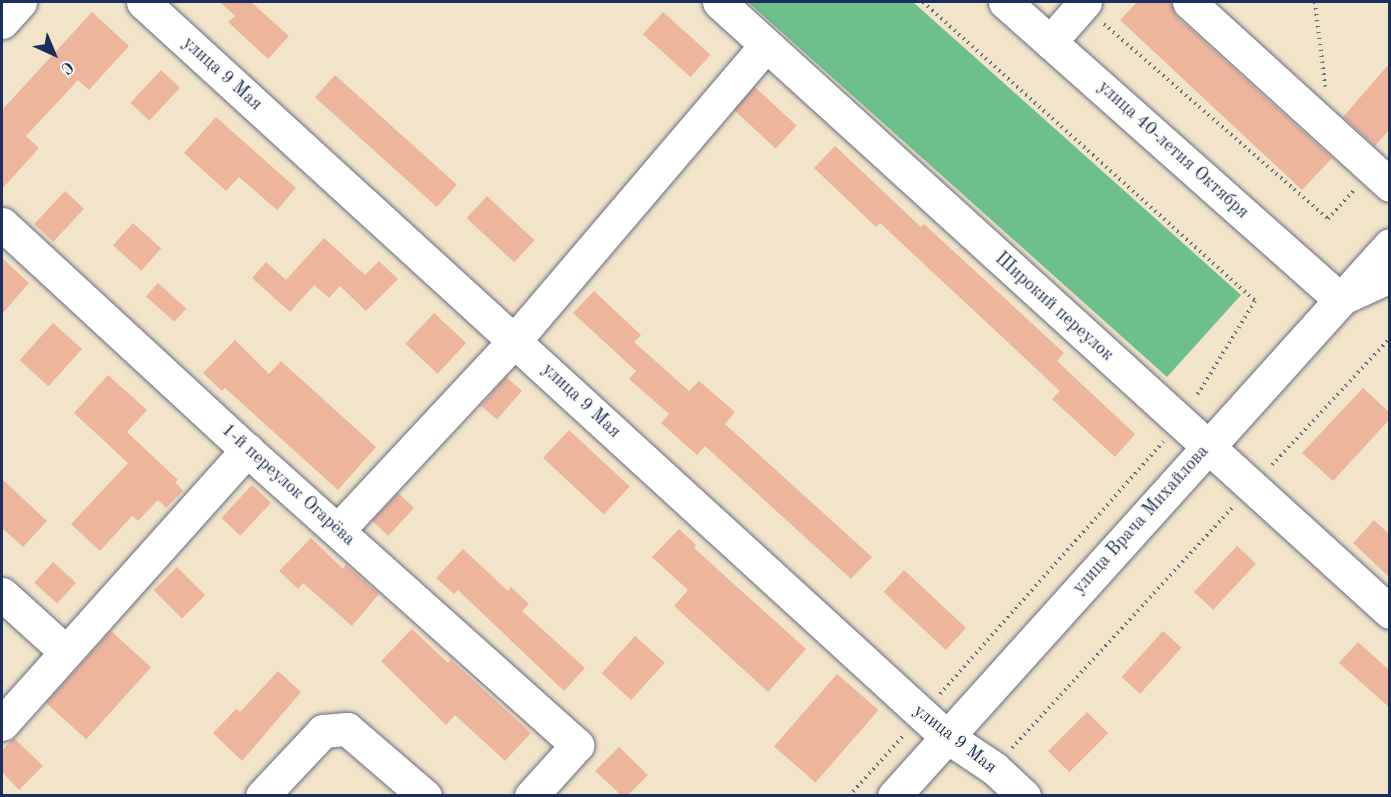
<!DOCTYPE html>
<html>
<head>
<meta charset="utf-8">
<style>
	body { margin:0 }
	#map { position:relative; width:1391px; height:797px; overflow:hidden; background:#f2e4c9; font-family:"Old Standard TT",serif }
	div>[style] { position:absolute }
	[style*='--x'] { left:calc(var(--x)*1px); top:calc(var(--y)*1px); width:calc(var(--w)*1px); rotate:calc(var(--a)*1deg) }
	.forest>* { inset:0; background:#6dbf8c }
	.building>* { inset:0; background:#eeb59d; transform-origin:0 0 }
	.path>* { height:4px; margin-top:-2px; transform-origin:0; background:repeating-linear-gradient(90deg,#666e83 0 1.5px,transparent 0 6px) }
	.roads { filter:drop-shadow(0 0 2px #666e83) drop-shadow(0 0 2px #666e83) }
	.minor>* { height:33px; margin:-16.5px; padding:0 16.5px; transform-origin:16.5px; border-radius:16.5px; background:#fff }
	.major>* { height:33px; margin:-16.5px; padding:0 16.5px; transform-origin:16.5px; border-radius:16.5px; background:#fff }
	span { translate:-50% -50%; white-space:nowrap; text-align:center; line-height:1.15; -webkit-text-stroke:4.5px #fdfcf7; paint-order:stroke }
	.street-label { font-size:18px; color:#1b2f5e }
	.frame { position:absolute; inset:0; border:3px solid #1b2f5e; pointer-events:none }
	.north { position:absolute; left:24px; top:24px; width:60px; height:60px; -webkit-text-stroke:4px #fdfcf7; paint-order:stroke; rotate:136deg; font-size:16px; font-weight:700; line-height:24px; text-align:center; color:#1b2f5e }
	.north::after { content:''; display:block; margin:auto; width:21px; height:27px; background:#1b2f5e; clip-path:polygon(50% 0,100% 100%,50% 72%,0 100%) }
</style>
</head>
<body>
<div id="map">
	<div class="forest">
		<div style="clip-path:polygon(748px 2px,913px 2px,1241px 295px,1167px 377px)"></div>
	</div>
	<div class="building">
		<div style="clip-path:polygon(220px 2px,251px 2px,289px 36px,268px 59px,228px 22px,235px 16px)"></div>
		<div style="clip-path:polygon(1137px 2px,1171px 2px,1176px 16px,1332px 158px,1302px 190px,1120px 20px)"></div>
		<div style="clip-path:polygon(92px 12px,129px 46px,89px 90px,78px 80px,26px 136px,39px 148px,2px 189px,2px 110px)"></div>
		<div style="left:663px;top:12px;width:64px;height:30px;rotate:42deg"></div>
		<div style="clip-path:polygon(1389px 64px,1389px 130px,1375px 146px,1343px 117px)"></div>
		<div style="left:161px;top:70px;width:26px;height:45px;rotate:43deg"></div>
		<div style="left:335px;top:75px;width:164px;height:30px;rotate:42deg"></div>
		<div style="left:755px;top:87px;width:57px;height:31px;rotate:43deg"></div>
		<div style="clip-path:polygon(216px 117px,296px 188px,277px 210px,239px 177px,226px 191px,184px 153px)"></div>
		<div style="clip-path:polygon(835px 146px,921px 227px,924px 224px,1064px 353px,1057px 361px,1135px 434px,1115px 457px,1052px 399px,1060px 391px,880px 223px,876px 227px,814px 168px)"></div>
		<div style="left:65px;top:191px;width:26px;height:45px;rotate:43deg"></div>
		<div style="left:487px;top:196px;width:65px;height:30px;rotate:43deg"></div>
		<div style="left:133px;top:223px;width:38px;height:30px;rotate:42deg"></div>
		<div style="clip-path:polygon(324px 238px,365px 275px,379px 261px,398px 279px,366px 311px,340px 286px,329px 298px,314px 285px,290px 312px,252px 278px,266px 262px,286px 280px)"></div>
		<div style="clip-path:polygon(2px 258px,29px 283px,2px 314px)"></div>
		<div style="left:158px;top:283px;width:38px;height:18px;rotate:42deg"></div>
		<div style="clip-path:polygon(594px 291px,641px 335px,634px 342px,689px 391px,699px 381px,735px 412px,725px 424px,872px 557px,851px 579px,705px 446px,697px 455px,661px 423px,669px 414px,629px 379px,636px 371px,573px 313px)"></div>
		<div style="left:434px;top:313px;width:44px;height:42px;rotate:43deg"></div>
		<div style="left:53px;top:323px;width:39px;height:50px;rotate:42deg"></div>
		<div style="clip-path:polygon(235px 340px,269px 374px,281px 361px,376px 447px,338px 490px,225px 388px,222px 391px,203px 373px)"></div>
		<div style="clip-path:polygon(108px 375px,147px 410px,127px 432px,178px 480px,175px 482px,183px 491px,166px 508px,158px 500px,138px 521px,132px 516px,100px 551px,71px 524px,128px 463px,74px 413px)"></div>
		<div style="left:506px;top:377px;width:21px;height:38px;rotate:41deg"></div>
		<div style="clip-path:polygon(1363px 388px,1389px 412px,1389px 420px,1333px 481px,1302px 453px)"></div>
		<div style="left:569px;top:430px;width:83px;height:38px;rotate:43deg"></div>
		<div style="clip-path:polygon(2px 479px,47px 521px,23px 547px,2px 528px)"></div>
		<div style="left:252px;top:485px;width:26px;height:45px;rotate:43deg"></div>
		<div style="left:398px;top:493px;width:22px;height:38px;rotate:43deg"></div>
		<div style="clip-path:polygon(1374px 520px,1389px 534px,1389px 577px,1353px 543px)"></div>
		<div style="clip-path:polygon(679px 529px,696px 545px,694px 548px,806px 649px,768px 692px,674px 606px,688px 590px,652px 557px)"></div>
		<div style="clip-path:polygon(311px 538px,343px 569px,346px 565px,379px 594px,352px 626px,303px 583px,298px 589px,279px 571px)"></div>
		<div style="left:1237px;top:546px;width:26px;height:63px;rotate:43deg"></div>
		<div style="clip-path:polygon(463px 549px,508px 591px,511px 587px,529px 604px,522px 611px,585px 668px,564px 691px,458px 590px,454px 594px,436px 578px)"></div>
		<div style="left:53px;top:562px;width:31px;height:28px;rotate:42deg"></div>
		<div style="left:177px;top:567px;width:40px;height:33px;rotate:45deg"></div>
		<div style="left:904px;top:570px;width:85px;height:30px;rotate:43deg"></div>
		<div style="clip-path:polygon(412px 629px,448px 663px,451px 660px,531px 733px,505px 761px,455px 715px,446px 725px,381px 661px)"></div>
		<div style="left:111px;top:631px;width:54px;height:97px;rotate:42deg"></div>
		<div style="left:1163px;top:631px;width:25px;height:62px;rotate:42deg"></div>
		<div style="left:635px;top:636px;width:40px;height:50px;rotate:42deg"></div>
		<div style="clip-path:polygon(1358px 642px,1389px 670px,1389px 707px,1339px 663px)"></div>
		<div style="clip-path:polygon(278px 671px,301px 692px,242px 761px,213px 733px,236px 709px,240px 712px)"></div>
		<div style="left:837px;top:674px;width:55px;height:96px;rotate:41deg"></div>
		<div style="left:1087px;top:712px;width:30px;height:55px;rotate:45deg"></div>
		<div style="clip-path:polygon(14px 738px,43px 766px,19px 790px,2px 772px,2px 750px)"></div>
		<div style="clip-path:polygon(619px 747px,648px 775px,628px 795px,621px 795px,595px 771px)"></div>
	</div>
	<div class="path">
		<div style="--x:923;--y:2;--w:447;--a:42"></div>
		<div style="--x:1255;--y:301;--w:113;--a:121.6"></div>
		<div style="--x:1315;--y:2;--w:85;--a:83.2"></div>
		<div style="--x:1104;--y:24;--w:297;--a:41"></div>
		<div style="--x:1328;--y:219;--w:38;--a:-48"></div>
		<div style="--x:1272;--y:465;--w:173;--a:-47.1"></div>
		<div style="--x:940;--y:694;--w:337;--a:-48.5"></div>
		<div style="--x:1012;--y:748;--w:326;--a:-47.5"></div>
		<div style="--x:849;--y:796;--w:81;--a:-48"></div>
	</div>
	<div class="roads">
		<div class="minor">
			<div style="--x:143;--y:2;--w:1088;--a:42.43"></div>
			<div style="--x:946;--y:736;--w:58;--a:33.7"></div>
			<div style="--x:994;--y:768;--w:41;--a:43"></div>
			<div style="--x:719;--y:2;--w:907;--a:42.27"></div>
			<div style="--x:1189;--y:2;--w:272;--a:42.3"></div>
			<div style="--x:2;--y:22;--w:27;--a:-48"></div>
			<div style="--x:1050;--y:42;--w:53;--a:-48.8"></div>
			<div style="--x:2;--y:224;--w:333;--a:42.7"></div>
			<div style="--x:247;--y:450;--w:443;--a:41.8"></div>
			<div style="--x:577;--y:745;--w:69;--a:132"></div>
			<div style="--x:1340;--y:299;--w:55;--a:-24.7"></div>
			<div style="--x:338;--y:530;--w:260;--a:-47"></div>
			<div style="--x:515;--y:340;--w:387;--a:-49.6"></div>
			<div style="--x:2;--y:594;--w:86;--a:42.2"></div>
			<div style="--x:2;--y:724;--w:368;--a:-48.2"></div>
			<div style="--x:262;--y:796;--w:89;--a:-46.8"></div>
			<div style="--x:323;--y:731;--w:24;--a:-5"></div>
			<div style="--x:347;--y:729;--w:103;--a:40.7"></div>
		</div>
		<div class="major">
			<div style="--x:1005;--y:2;--w:448;--a:41.6"></div>
			<div style="--x:894;--y:796;--w:741;--a:-48.01"></div>
		</div>
	</div>
	<div class="street-label">
		<span style="left:222px;top:74px;rotate:42deg">улица 9 Мая</span>
		<span style="left:1173px;top:150px;rotate:42deg">улица 40-летия Октября</span>
		<span style="left:1054px;top:307px;rotate:42deg">Широкий переулок</span>
		<span style="left:581px;top:401px;rotate:43deg">улица 9 Мая</span>
		<span style="left:288px;top:485px;rotate:42deg">1-й переулок Огарёва</span>
		<span style="left:1141px;top:520px;rotate:-48deg">улица Врача Михайлова</span>
		<span style="left:955px;top:739px;rotate:38deg">улица 9 Мая</span>
	</div>
	<div class="frame"></div>
	<div class="north">С</div>
</div>
</body>
</html>
